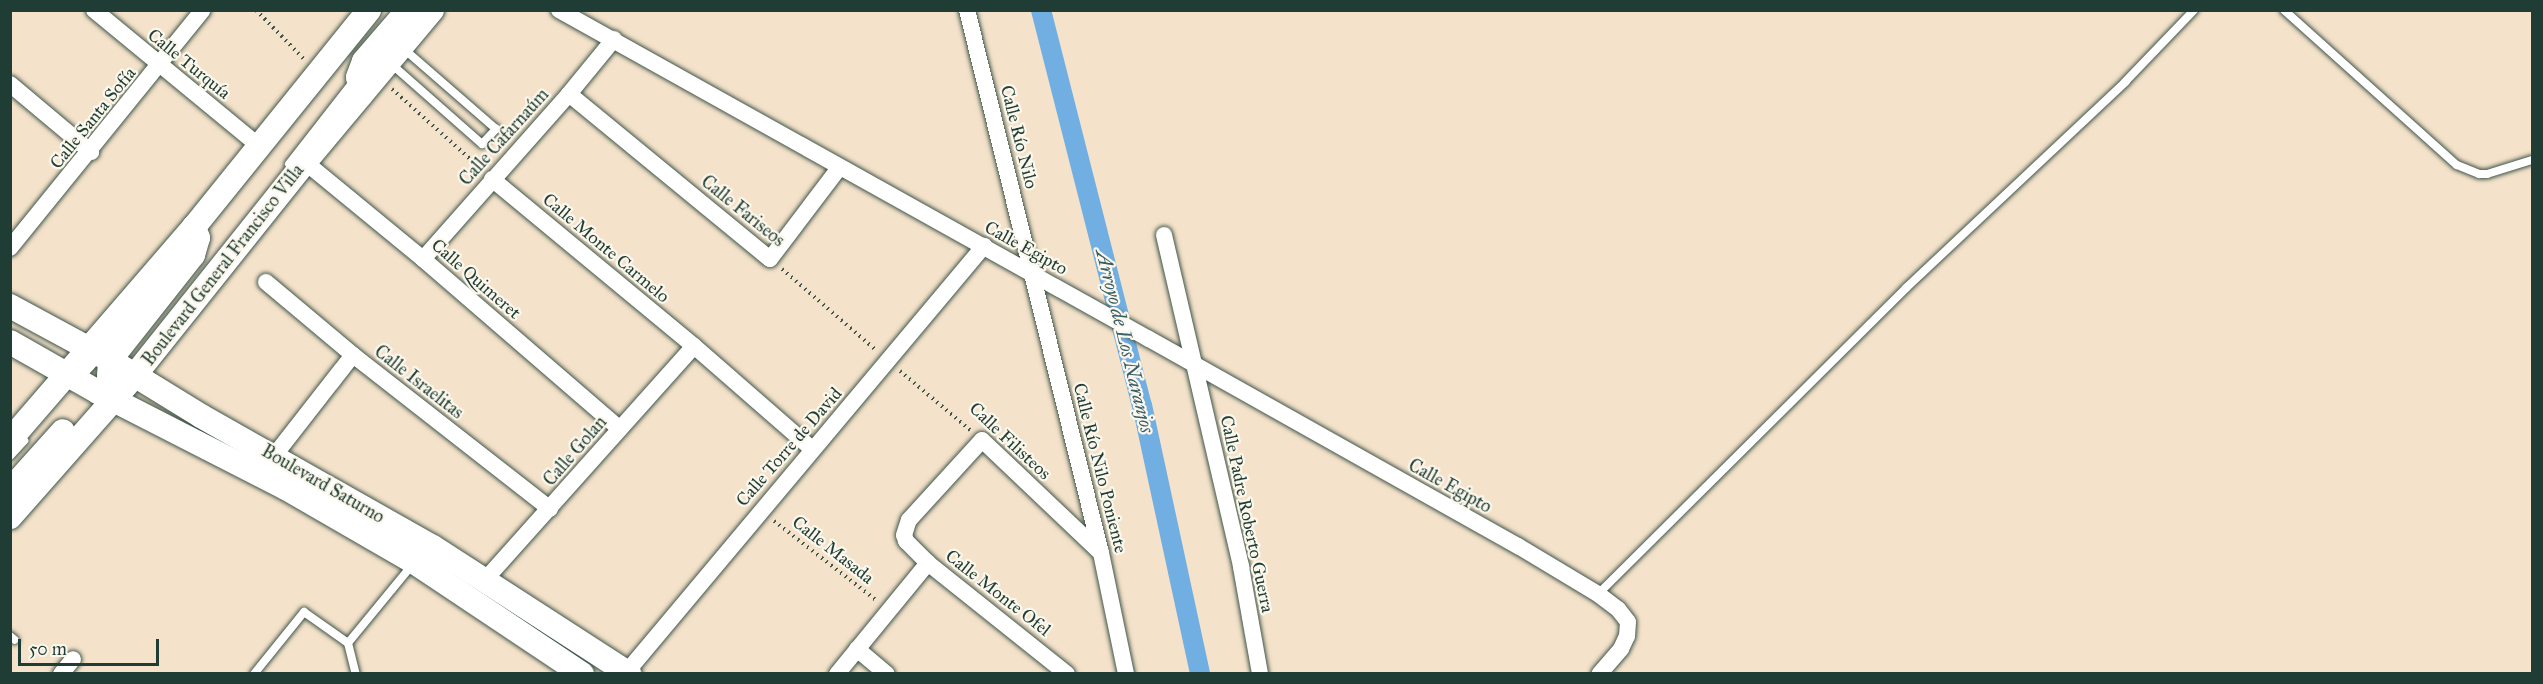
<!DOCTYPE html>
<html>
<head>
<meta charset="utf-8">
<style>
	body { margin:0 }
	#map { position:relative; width:2543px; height:684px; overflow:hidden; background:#f5e2ca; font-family:"IM FELL Great Primer",serif }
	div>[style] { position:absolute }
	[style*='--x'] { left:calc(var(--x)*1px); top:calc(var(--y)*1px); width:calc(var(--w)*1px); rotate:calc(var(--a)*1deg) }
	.canal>* { height:20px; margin:-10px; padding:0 10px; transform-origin:10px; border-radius:10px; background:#71afe3 }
	.path>* { height:4px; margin-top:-2px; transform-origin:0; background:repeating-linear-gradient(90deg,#3f564a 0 1.5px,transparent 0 6px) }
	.roads { filter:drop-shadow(0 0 2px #3f564a) drop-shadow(0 0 2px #3f564a) }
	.lane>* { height:8px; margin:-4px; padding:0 4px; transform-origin:4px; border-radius:4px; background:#fff }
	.street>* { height:16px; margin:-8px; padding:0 8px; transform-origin:8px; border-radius:8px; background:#fff }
	.secondary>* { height:24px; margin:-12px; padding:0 12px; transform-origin:12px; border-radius:12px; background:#fff }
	span { translate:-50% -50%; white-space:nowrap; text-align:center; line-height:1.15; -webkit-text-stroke:4.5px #fbf7ec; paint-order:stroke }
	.street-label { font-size:18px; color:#1f3d34 }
	.water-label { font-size:20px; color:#385f69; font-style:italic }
	.frame { position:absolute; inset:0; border:12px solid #1f3d34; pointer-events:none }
	.scale { position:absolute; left:18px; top:639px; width:141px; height:27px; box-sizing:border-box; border:3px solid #1f3d34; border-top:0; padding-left:8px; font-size:18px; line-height:21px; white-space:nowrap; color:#1f3d34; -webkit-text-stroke:4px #fbf7ec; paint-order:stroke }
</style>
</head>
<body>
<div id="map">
	<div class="canal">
		<div style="--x:1041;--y:10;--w:408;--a:75.7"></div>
		<div style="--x:1142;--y:405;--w:275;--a:77.8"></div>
	</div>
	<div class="path">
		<div style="--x:256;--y:10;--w:69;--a:45.6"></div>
		<div style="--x:392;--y:89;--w:118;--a:41.9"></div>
		<div style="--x:782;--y:269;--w:124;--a:40.8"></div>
		<div style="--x:900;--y:371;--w:92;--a:40.1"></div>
		<div style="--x:774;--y:521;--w:130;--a:37.8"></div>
	</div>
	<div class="roads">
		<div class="lane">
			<div style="--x:2284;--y:10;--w:232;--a:41.9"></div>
			<div style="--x:2457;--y:165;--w:24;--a:22"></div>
			<div style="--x:2479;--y:174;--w:8;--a:0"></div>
			<div style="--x:2487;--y:174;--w:47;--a:-17.3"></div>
			<div style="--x:389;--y:62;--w:124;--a:41.4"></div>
			<div style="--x:482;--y:144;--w:21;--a:-47"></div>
			<div style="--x:496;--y:129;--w:122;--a:-139"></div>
			<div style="--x:289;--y:164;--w:104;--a:-52"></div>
			<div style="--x:80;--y:378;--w:30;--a:-48"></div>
			<div style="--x:10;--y:456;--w:21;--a:-47"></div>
			<div style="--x:1598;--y:594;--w:434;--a:-44.8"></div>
			<div style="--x:1906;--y:288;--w:301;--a:-43.2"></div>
			<div style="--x:2125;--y:82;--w:100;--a:-46.2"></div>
			<div style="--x:10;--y:636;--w:6;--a:39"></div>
			<div style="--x:348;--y:643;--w:32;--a:76"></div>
			<div style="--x:254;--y:674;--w:80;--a:-51.1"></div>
			<div style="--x:304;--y:612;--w:54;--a:35.2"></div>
			<div style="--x:348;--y:643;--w:101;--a:-50.6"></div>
		</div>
		<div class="street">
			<div style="--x:94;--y:10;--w:214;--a:39.5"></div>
			<div style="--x:559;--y:10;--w:676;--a:29.15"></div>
			<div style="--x:1149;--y:339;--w:423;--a:29.3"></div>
			<div style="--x:1518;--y:546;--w:93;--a:31"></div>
			<div style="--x:1598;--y:594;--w:25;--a:37"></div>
			<div style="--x:1618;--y:609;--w:16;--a:52"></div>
			<div style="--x:1628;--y:622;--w:14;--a:94"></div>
			<div style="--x:1627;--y:636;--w:14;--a:115"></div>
			<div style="--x:1621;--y:649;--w:33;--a:131"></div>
			<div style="--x:967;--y:10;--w:559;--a:76.14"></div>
			<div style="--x:1101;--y:553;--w:124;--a:78.3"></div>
			<div style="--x:10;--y:84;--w:106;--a:40"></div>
			<div style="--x:569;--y:94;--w:260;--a:39.4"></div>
			<div style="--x:770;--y:259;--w:114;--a:-52.8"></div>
			<div style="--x:305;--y:162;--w:153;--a:39.4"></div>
			<div style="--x:423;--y:259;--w:260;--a:40.8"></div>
			<div style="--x:492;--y:179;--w:262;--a:39.6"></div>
			<div style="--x:694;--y:346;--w:157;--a:41.1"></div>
			<div style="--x:1164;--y:235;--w:341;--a:76.9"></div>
			<div style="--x:1241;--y:567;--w:109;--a:79.9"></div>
			<div style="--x:10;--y:248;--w:306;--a:-51"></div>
			<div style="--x:423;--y:259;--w:220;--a:-48.5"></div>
			<div style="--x:569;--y:94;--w:71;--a:-50.7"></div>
			<div style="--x:266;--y:282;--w:114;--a:40"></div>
			<div style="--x:353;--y:355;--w:250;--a:38"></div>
			<div style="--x:274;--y:456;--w:128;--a:-52"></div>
			<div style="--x:484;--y:581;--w:315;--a:-48.2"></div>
			<div style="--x:857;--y:649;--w:39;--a:40"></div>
			<div style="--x:61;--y:674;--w:19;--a:-51"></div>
			<div style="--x:625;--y:674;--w:559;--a:-50.01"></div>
			<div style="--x:837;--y:674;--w:144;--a:-50.7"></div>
			<div style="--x:1067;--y:674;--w:178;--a:-141.4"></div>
			<div style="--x:928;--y:563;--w:31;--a:-135"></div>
			<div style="--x:906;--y:541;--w:6;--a:-108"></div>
			<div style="--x:904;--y:535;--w:16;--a:-72"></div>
			<div style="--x:909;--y:520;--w:108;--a:-47.6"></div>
			<div style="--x:982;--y:440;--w:164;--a:43.5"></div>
		</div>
		<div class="secondary">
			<div style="--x:361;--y:95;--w:18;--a:-99"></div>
			<div style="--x:358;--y:77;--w:17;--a:-69"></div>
			<div style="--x:364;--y:61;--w:67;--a:-49.2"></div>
			<div style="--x:10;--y:306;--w:114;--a:28.4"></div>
			<div style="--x:110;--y:360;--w:107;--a:31.6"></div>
			<div style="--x:201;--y:416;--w:266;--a:29.5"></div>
			<div style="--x:433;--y:547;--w:234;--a:32.9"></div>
			<div style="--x:10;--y:342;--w:101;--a:29.6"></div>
			<div style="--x:98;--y:392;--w:211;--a:27.1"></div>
			<div style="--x:286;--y:488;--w:148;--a:30"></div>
			<div style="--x:414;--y:562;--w:202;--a:33.7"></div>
			<div style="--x:109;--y:376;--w:16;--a:-86"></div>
			<div style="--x:110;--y:360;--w:134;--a:-51.7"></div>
			<div style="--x:193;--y:255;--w:18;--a:-74"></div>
			<div style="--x:198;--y:238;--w:12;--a:-110"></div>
			<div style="--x:10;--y:440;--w:281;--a:-49.2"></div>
			<div style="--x:194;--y:227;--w:279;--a:-51.1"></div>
			<div style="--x:10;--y:490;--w:79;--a:-48.1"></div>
			<div style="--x:10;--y:517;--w:189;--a:-48.6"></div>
			<div style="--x:135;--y:375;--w:273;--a:-51.4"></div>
			<div style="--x:305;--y:162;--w:198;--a:-50.1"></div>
		</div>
	</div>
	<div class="street-label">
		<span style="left:189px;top:64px;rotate:39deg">Calle Turquía</span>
		<span style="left:93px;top:118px;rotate:-51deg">Calle Santa Sofía</span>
		<span style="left:504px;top:137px;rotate:-48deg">Calle Cafarnaúm</span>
		<span style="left:1019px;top:137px;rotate:76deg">Calle Río Nilo</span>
		<span style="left:743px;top:211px;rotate:39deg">Calle Fariseos</span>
		<span style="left:606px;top:248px;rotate:40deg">Calle Monte Carmelo</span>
		<span style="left:1026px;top:248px;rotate:29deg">Calle Egipto</span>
		<span style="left:223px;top:265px;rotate:-52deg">Boulevard General Francisco Villa</span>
		<span style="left:476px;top:279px;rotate:41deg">Calle Quimeret</span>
		<span style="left:419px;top:382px;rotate:38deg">Calle Israelitas</span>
		<span style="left:1010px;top:441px;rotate:43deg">Calle Filisteos</span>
		<span style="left:789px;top:447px;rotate:-49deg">Calle Torre de David</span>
		<span style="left:575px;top:451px;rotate:-49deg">Calle Golan</span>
		<span style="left:1100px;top:468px;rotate:76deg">Calle Río Nilo Poniente</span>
		<span style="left:323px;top:484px;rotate:30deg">Boulevard Saturno</span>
		<span style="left:1450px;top:486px;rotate:29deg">Calle Egipto</span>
		<span style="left:1247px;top:514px;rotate:78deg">Calle Padre Roberto Guerra</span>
		<span style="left:833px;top:550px;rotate:38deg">Calle Masada</span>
		<span style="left:998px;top:593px;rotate:38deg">Calle Monte Ofel</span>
	</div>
	<div class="water-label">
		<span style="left:1125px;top:341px;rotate:76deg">Arroyo de Los Naranjos</span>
	</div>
	<div class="frame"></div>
	<div class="scale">50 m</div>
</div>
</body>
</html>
